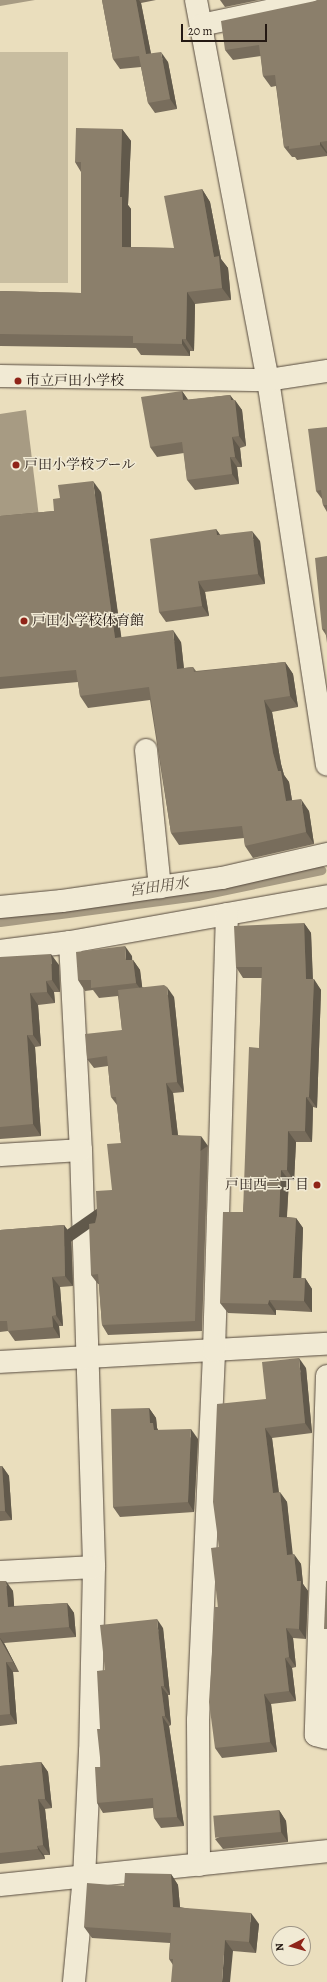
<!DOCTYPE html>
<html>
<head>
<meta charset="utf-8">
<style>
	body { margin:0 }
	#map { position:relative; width:327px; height:1982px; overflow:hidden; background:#eadebd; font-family:Alegreya,"Noto Serif JP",serif }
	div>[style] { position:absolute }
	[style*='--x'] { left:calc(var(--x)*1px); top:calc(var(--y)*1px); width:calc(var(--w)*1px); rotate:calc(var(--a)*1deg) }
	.green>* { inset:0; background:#c8bda0; transform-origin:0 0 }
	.water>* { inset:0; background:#a79b83 }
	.stream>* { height:9px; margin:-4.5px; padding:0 4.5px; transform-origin:4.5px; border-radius:4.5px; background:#a79b83 }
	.roads { filter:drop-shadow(0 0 1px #564a3e) drop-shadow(0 0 1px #564a3e) }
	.minor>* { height:22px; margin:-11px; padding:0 11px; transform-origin:11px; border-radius:11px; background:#f1ead4 }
	.wall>* { inset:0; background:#786d5c }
	.shaded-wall>* { inset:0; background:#61594b; transform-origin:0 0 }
	.building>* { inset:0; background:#8b7f6b; transform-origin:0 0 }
	.dots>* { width:11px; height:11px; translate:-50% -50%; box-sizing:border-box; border:2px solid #f1ead4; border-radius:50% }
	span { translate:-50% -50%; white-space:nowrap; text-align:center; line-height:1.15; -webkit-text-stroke:3px #f1ead4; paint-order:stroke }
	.poi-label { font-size:14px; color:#241913 }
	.left { translate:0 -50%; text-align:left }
	.right { translate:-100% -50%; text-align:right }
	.water-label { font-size:15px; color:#584d40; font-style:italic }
	.north { position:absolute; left:271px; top:1926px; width:40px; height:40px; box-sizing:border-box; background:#f1ead4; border:1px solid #9f9687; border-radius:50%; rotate:264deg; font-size:11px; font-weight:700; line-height:16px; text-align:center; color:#241913 }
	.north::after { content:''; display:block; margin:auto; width:14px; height:18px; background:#8f2418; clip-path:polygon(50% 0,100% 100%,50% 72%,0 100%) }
	.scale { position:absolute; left:181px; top:24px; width:86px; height:18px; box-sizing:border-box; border:2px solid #241913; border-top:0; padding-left:5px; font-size:12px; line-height:14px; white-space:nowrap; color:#241913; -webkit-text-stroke:3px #f1ead4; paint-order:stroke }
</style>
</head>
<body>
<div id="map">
	<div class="green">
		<div style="left:0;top:52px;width:68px;height:231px"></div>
	</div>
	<div class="water">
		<div style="clip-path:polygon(0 0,35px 0,0 6px)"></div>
		<div style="clip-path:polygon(26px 410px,39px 517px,0 522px,0 414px)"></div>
	</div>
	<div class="stream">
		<div style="--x:0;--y:922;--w:199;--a:-7.5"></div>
		<div style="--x:197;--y:896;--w:127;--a:-11.8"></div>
	</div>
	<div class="roads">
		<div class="minor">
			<div style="--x:196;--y:0;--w:387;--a:79.3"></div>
			<div style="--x:268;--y:380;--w:389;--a:81.3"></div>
			<div style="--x:201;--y:25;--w:122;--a:-11.9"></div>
			<div style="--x:0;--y:376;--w:268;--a:0.9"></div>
			<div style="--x:268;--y:380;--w:60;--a:-8.7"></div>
			<div style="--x:146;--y:750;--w:138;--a:84.2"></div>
			<div style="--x:0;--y:907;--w:62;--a:-5.5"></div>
			<div style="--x:62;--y:901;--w:162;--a:-8.2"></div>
			<div style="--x:222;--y:878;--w:108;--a:-12.9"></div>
			<div style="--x:70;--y:942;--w:208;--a:87"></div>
			<div style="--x:81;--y:1150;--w:417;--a:88.2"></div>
			<div style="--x:94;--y:1567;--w:184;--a:91.2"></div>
			<div style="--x:90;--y:1751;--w:125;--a:92.7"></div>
			<div style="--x:84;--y:1876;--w:106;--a:95.4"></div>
			<div style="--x:0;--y:951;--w:71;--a:-7.3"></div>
			<div style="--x:70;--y:942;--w:261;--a:-10.1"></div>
			<div style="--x:0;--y:1155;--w:81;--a:-3.5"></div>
			<div style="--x:0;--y:1362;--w:327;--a:-3.2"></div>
			<div style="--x:327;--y:1376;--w:359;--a:91.8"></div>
			<div style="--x:316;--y:1735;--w:11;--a:15"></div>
			<div style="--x:0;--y:1572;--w:94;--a:-3"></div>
			<div style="--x:199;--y:1865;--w:145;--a:-90.4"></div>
			<div style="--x:198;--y:1720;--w:369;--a:-87.5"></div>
			<div style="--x:214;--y:1351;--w:437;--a:-88.3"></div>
			<div style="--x:0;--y:1885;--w:329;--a:-5.9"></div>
		</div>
	</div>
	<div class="wall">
		<div style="clip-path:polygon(102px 0,156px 0,141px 3px,151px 54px,168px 62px,177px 109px,155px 113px,148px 103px,141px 67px,120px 69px,113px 59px)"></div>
		<div style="clip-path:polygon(220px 0,259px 0,225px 7px)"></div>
		<div style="clip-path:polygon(327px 0,327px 156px,297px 160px,295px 157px,292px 157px,284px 147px,276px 86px,271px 87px,263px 76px,261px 56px,233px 60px,225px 50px,315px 1px)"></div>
		<div style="clip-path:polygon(122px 129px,131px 141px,128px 205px,131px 209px,131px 247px,174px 248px,202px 189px,210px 202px,221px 259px,228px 268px,231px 300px,195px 304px,194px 351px,190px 351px,190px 356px,141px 355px,136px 348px,0 346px,0 291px,81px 293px,81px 172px,75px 162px)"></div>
		<div style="clip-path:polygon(182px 391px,188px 400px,230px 395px,242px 410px,246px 446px,240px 448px,242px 467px,237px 467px,239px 484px,195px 490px,187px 480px,184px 453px,157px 457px,150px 447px)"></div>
		<div style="clip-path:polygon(327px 427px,327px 512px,323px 505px,322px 499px,316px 491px)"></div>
		<div style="clip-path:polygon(101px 492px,121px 637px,181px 642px,184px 668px,193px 667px,196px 671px,285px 662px,293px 674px,298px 707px,272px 712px,281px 764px,284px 775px,289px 782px,292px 800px,309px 811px,314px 844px,253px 858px,245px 846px,244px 838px,179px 845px,171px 833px,150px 700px,88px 708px,80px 696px,78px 682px,0 689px,0 516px,54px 511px)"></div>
		<div style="clip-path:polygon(216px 529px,220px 535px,260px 541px,265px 584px,205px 592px,209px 616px,166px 622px,159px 612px)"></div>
		<div style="clip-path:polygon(327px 556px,326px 635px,322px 629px)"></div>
		<div style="clip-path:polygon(304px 923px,311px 933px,313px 979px,321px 990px,317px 1108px,313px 1107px,312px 1142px,296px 1142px,294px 1181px,289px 1180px,287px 1217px,296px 1218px,303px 1228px,301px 1278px,305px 1278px,312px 1289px,312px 1312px,276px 1310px,276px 1315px,228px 1313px,220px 1303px,243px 1212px,259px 1048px,262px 978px,243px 978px,236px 967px)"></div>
		<div style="clip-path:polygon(132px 956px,132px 960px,133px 960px,140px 970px,142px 987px,174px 997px,184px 1092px,173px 1093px,178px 1135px,208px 1146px,202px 1331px,108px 1335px,102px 1325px,99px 1284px,98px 1284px,91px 1275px,95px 1223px,112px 1190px,121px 1143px,117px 1105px,111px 1097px,108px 1066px,94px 1068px,87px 1059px,122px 1030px,118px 996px,99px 998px,93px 990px,85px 991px,78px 980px)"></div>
		<div style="clip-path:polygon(0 957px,59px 965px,60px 992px,54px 992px,55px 1003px,38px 1005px,41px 1046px,35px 1047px,41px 1136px,0 1139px)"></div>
		<div style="clip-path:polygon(64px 1225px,71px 1235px,73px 1286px,60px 1287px,63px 1326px,59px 1326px,60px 1338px,15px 1341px,8px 1331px,0 1332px,0 1230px)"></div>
		<div style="clip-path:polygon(306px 1368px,312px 1433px,272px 1438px,279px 1492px,287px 1502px,292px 1554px,301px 1564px,303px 1584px,308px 1591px,306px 1639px,293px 1638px,296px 1667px,292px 1668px,296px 1701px,271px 1704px,277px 1752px,222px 1758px,215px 1748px,219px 1547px,266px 1399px)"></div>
		<div style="clip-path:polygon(149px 1408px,156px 1418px,157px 1428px,158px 1430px,198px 1439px,194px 1512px,120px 1517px,113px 1507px)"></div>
		<div style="clip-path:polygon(0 1466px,2px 1466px,9px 1476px,12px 1520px,0 1521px)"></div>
		<div style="clip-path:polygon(0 1581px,13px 1591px,14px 1606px,67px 1603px,74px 1613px,76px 1637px,4px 1643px,19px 1672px,13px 1672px,17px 1724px,0 1726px)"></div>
		<div style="clip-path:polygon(163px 1628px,170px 1695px,168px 1695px,171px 1725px,169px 1726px,184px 1826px,161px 1828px,154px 1818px,153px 1808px,103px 1813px,97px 1803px,101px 1767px,100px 1729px,105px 1670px)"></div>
		<div style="clip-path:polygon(41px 1762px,48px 1772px,52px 1808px,45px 1809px,50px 1855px,44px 1855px,45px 1859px,0 1864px,0 1766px)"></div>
		<div style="clip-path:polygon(279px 1810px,286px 1821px,288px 1842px,223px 1849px,215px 1839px)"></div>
		<div style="clip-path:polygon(171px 1874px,178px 1885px,180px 1907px,259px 1924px,256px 1953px,233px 1951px,173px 1965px,169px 1959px,170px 1943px,92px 1938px,84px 1927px,124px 1886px)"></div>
	</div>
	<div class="shaded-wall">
		<div style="clip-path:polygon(136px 0,139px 0,141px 3px,153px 64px,146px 54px)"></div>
		<div style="clip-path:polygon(161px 52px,168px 62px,177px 109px,170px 99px)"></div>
		<div style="clip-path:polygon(122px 129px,131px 141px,128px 205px,131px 209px,131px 259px,122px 247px,120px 197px)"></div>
		<div style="clip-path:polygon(320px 142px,327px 152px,327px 154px,320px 145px)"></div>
		<div style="clip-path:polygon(202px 189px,210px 202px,221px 259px,228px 268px,231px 300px,222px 288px,214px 257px)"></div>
		<div style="clip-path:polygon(187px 292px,195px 304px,194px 351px,186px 339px)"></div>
		<div style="clip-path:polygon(182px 339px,190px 351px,190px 356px,182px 344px)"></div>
		<div style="clip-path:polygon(182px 391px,189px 401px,183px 400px)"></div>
		<div style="clip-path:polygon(230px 395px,235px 402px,235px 400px,242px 410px,246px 446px,239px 436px)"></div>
		<div style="clip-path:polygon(232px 437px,240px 448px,242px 467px,235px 457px)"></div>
		<div style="clip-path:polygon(230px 457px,237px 467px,239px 484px,232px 474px)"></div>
		<div style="clip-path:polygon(93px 481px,101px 492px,123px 649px,115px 638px)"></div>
		<div style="clip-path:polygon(216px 529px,223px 539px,217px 535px)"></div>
		<div style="clip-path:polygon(252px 531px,260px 541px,265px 584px,258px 574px)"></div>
		<div style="clip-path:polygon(198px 581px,205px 592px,209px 616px,202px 606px)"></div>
		<div style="clip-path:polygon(173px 630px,181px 642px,185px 680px,177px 669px)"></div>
		<div style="clip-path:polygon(285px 662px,293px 674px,298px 707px,290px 696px)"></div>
		<div style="clip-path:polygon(264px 700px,272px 712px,281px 764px,284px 775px,289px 782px,294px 813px,286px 801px,278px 771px,273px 753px)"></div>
		<div style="clip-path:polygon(301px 799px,309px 811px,314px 844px,306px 832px)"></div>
		<div style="clip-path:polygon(304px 923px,311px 933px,313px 989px,306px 979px)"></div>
		<div style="clip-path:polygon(125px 946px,132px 956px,133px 971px,126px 960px)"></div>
		<div style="clip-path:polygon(51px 954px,59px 965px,60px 992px,52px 980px)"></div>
		<div style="clip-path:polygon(133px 960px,140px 970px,143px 993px,136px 983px)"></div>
		<div style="clip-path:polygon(314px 979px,321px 990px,317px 1108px,309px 1097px)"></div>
		<div style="clip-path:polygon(46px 981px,54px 992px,55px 1003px,47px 992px)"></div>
		<div style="clip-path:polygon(167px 987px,174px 997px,184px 1092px,177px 1082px)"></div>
		<div style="clip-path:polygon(30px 993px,38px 1005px,41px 1046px,33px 1035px)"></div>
		<div style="clip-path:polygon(27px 1035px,35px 1047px,41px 1136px,33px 1124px)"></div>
		<div style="clip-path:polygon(166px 1083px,173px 1093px,179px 1145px,172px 1135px)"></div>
		<div style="clip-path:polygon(306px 1097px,313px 1107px,312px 1142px,305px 1131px)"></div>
		<div style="clip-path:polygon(288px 1131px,296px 1142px,294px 1181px,287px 1170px)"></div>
		<div style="left:201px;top:1136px;width:12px;height:185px;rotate:55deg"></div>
		<div style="clip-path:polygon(281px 1170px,289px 1180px,286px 1228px,279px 1217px)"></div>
		<div style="clip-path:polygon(296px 1218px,303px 1228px,301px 1289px,293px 1278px)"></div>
		<div style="clip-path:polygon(64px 1225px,71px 1235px,73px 1286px,65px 1276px)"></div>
		<div style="clip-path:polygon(52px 1277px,60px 1287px,63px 1326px,56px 1315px)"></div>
		<div style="clip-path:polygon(305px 1278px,312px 1289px,312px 1312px,304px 1301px)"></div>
		<div style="clip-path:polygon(269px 1300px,276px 1310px,276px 1315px,268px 1304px)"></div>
		<div style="clip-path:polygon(52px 1316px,59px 1326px,60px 1338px,53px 1327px)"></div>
		<div style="clip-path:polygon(299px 1358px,306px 1368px,312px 1433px,305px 1423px)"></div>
		<div style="clip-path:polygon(149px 1408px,156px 1418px,157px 1428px,160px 1433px,154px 1430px,150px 1423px)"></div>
		<div style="clip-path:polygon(265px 1428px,272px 1438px,280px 1503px,273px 1493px)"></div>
		<div style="clip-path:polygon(191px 1429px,198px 1439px,194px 1512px,188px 1502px)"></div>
		<div style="clip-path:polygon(2px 1466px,9px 1476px,12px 1520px,5px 1511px)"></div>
		<div style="clip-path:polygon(280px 1492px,287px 1502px,294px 1565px,287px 1555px)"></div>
		<div style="clip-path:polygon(294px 1554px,301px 1564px,303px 1584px,308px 1591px,306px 1639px,299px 1629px,297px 1581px)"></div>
		<div style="clip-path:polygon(6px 1581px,13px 1591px,15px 1617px,8px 1607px)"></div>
		<div style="clip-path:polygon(67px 1603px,74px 1613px,76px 1637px,69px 1627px)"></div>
		<div style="clip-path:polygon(157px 1619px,163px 1628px,170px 1695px,164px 1686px)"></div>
		<div style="clip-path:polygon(286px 1628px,293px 1638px,296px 1667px,289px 1657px)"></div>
		<div style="clip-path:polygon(0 1638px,4px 1643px,19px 1672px,13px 1662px,0 1639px)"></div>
		<div style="clip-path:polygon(285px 1658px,292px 1668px,296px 1701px,289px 1691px)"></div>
		<div style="clip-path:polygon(6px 1662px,13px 1672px,17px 1724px,10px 1714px)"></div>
		<div style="clip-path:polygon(161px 1686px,168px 1695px,171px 1725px,165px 1716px)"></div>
		<div style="clip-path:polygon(264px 1694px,271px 1704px,277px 1752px,270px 1742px)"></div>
		<div style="clip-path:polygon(162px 1716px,169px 1726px,184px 1826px,177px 1817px)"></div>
		<div style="clip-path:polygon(41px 1762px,48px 1772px,52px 1808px,45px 1799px)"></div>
		<div style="clip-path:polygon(38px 1799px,45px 1809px,50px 1855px,43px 1845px)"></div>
		<div style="clip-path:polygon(279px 1810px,286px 1821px,288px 1842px,281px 1832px)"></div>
		<div style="clip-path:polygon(37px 1846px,44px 1855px,45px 1859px,38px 1849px)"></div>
		<div style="clip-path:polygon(171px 1874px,178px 1885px,181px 1918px,173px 1907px)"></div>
		<div style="clip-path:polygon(251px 1913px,259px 1924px,256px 1953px,249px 1942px)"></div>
		<div style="clip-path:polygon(225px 1940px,233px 1951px,230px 1982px,222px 1982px)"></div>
	</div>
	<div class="building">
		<div style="clip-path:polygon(102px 0,136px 0,146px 54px,161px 52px,170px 99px,148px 103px,139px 56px,113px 59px)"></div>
		<div style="clip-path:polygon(317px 0,327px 0,327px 141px,320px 142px,320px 145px,289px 149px,289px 146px,284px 147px,275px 75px,263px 76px,259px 45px,225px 50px,221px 21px,315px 1px)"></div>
		<div style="clip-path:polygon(76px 128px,122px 129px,120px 197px,122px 197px,122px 247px,174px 248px,164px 196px,202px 189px,214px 257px,219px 256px,222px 288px,187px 292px,186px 339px,182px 339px,182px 344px,133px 343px,133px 336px,0 334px,0 291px,81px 293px,81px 162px,75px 162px)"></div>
		<div style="clip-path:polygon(182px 391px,183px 400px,230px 395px,231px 400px,235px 400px,239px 436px,232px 437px,235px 457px,230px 457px,232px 474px,187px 480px,182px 442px,150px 447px,141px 397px)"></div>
		<div style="clip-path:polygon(327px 427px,327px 505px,323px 505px,321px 490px,316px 491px,308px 429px)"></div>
		<div style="clip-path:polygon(93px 481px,115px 638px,173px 630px,177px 669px,193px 667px,194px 672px,285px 662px,290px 696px,264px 700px,273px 753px,278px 771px,281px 771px,286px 801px,301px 799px,306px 832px,245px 846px,242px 826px,171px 833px,149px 687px,80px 696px,76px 670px,0 677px,0 516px,54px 511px,53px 499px,60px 498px,58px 485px)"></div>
		<div style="clip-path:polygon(216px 529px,217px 535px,252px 531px,258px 574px,198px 581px,202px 606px,159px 612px,150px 539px)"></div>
		<div style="clip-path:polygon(327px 556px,327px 643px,325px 629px,322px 629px,315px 558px)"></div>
		<div style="clip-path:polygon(304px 923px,306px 979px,314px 979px,309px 1097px,306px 1097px,305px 1131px,288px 1131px,287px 1170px,281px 1170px,279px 1217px,296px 1218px,293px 1278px,305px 1278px,304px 1301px,269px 1300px,268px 1304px,220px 1303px,223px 1212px,243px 1212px,249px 1047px,259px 1048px,262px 967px,236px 967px,234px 926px)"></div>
		<div style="clip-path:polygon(125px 946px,126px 960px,133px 960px,136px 983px,91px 988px,91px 980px,78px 980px,76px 952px)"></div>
		<div style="clip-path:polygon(51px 954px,52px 980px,46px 981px,47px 992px,30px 993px,33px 1035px,27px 1035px,33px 1124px,0 1127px,0 957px)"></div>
		<div style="clip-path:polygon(164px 985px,167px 987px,177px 1082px,166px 1083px,172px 1135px,201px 1136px,195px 1321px,102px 1325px,98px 1274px,91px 1275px,89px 1224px,95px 1223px,97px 1215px,96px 1191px,112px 1190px,107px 1144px,121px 1143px,116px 1097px,111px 1097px,107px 1056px,87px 1059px,85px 1034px,122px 1030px,118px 990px)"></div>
		<div style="clip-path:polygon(64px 1225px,65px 1276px,52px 1277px,56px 1315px,52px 1316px,53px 1327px,8px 1331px,7px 1321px,0 1321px,0 1230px)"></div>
		<div style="clip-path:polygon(299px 1358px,305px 1423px,265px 1428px,273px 1493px,280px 1492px,287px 1555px,294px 1554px,297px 1581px,301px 1581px,299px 1629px,286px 1628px,289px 1657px,285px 1658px,289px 1691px,264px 1694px,270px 1742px,215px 1748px,209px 1702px,215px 1607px,218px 1607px,211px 1548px,219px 1547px,213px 1502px,217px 1404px,266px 1399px,262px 1362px)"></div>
		<div style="clip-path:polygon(149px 1408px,150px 1423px,153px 1423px,154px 1430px,191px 1429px,188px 1502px,113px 1507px,111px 1409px)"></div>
		<div style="clip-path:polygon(0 1466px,2px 1466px,5px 1511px,0 1511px)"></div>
		<div style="clip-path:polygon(0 1581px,6px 1581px,8px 1607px,67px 1603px,69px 1627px,0 1633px)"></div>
		<div style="clip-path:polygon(326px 1581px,327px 1581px,327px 1629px,324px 1629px)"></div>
		<div style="clip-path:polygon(157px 1619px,164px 1686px,161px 1686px,165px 1716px,162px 1716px,177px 1817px,154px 1818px,153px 1798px,97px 1803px,95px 1767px,101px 1767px,97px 1729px,100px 1729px,97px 1671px,105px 1670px,100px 1625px)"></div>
		<div style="clip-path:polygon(0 1639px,13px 1662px,6px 1662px,10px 1714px,0 1715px)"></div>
		<div style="clip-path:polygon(41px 1762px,45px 1799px,38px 1799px,43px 1845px,37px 1846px,38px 1849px,0 1853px,0 1766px)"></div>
		<div style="left:279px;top:1810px;width:22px;height:66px;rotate:85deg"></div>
		<div style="clip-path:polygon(125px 1873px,171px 1874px,173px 1907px,251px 1913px,249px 1942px,225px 1940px,222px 1982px,171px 1982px,173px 1959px,169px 1959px,171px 1933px,84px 1927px,87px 1883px,124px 1886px)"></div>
	</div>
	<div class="dots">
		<div style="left:18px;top:381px;background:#8f2418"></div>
		<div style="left:16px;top:465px;background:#8f2418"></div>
		<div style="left:24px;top:621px;background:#8f2418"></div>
		<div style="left:317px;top:1185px;background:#8f2418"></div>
	</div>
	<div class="poi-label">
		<span class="left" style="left:26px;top:381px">市立戸田小学校</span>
		<span class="left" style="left:24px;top:465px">戸田小学校プール</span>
		<span class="left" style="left:32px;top:621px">戸田小学校体育館</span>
		<span class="right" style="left:309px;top:1185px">戸田西二丁目</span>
	</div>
	<div class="water-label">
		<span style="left:159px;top:887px;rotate:-8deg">宮田用水</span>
	</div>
	<div class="north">N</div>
	<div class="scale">20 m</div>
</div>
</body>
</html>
